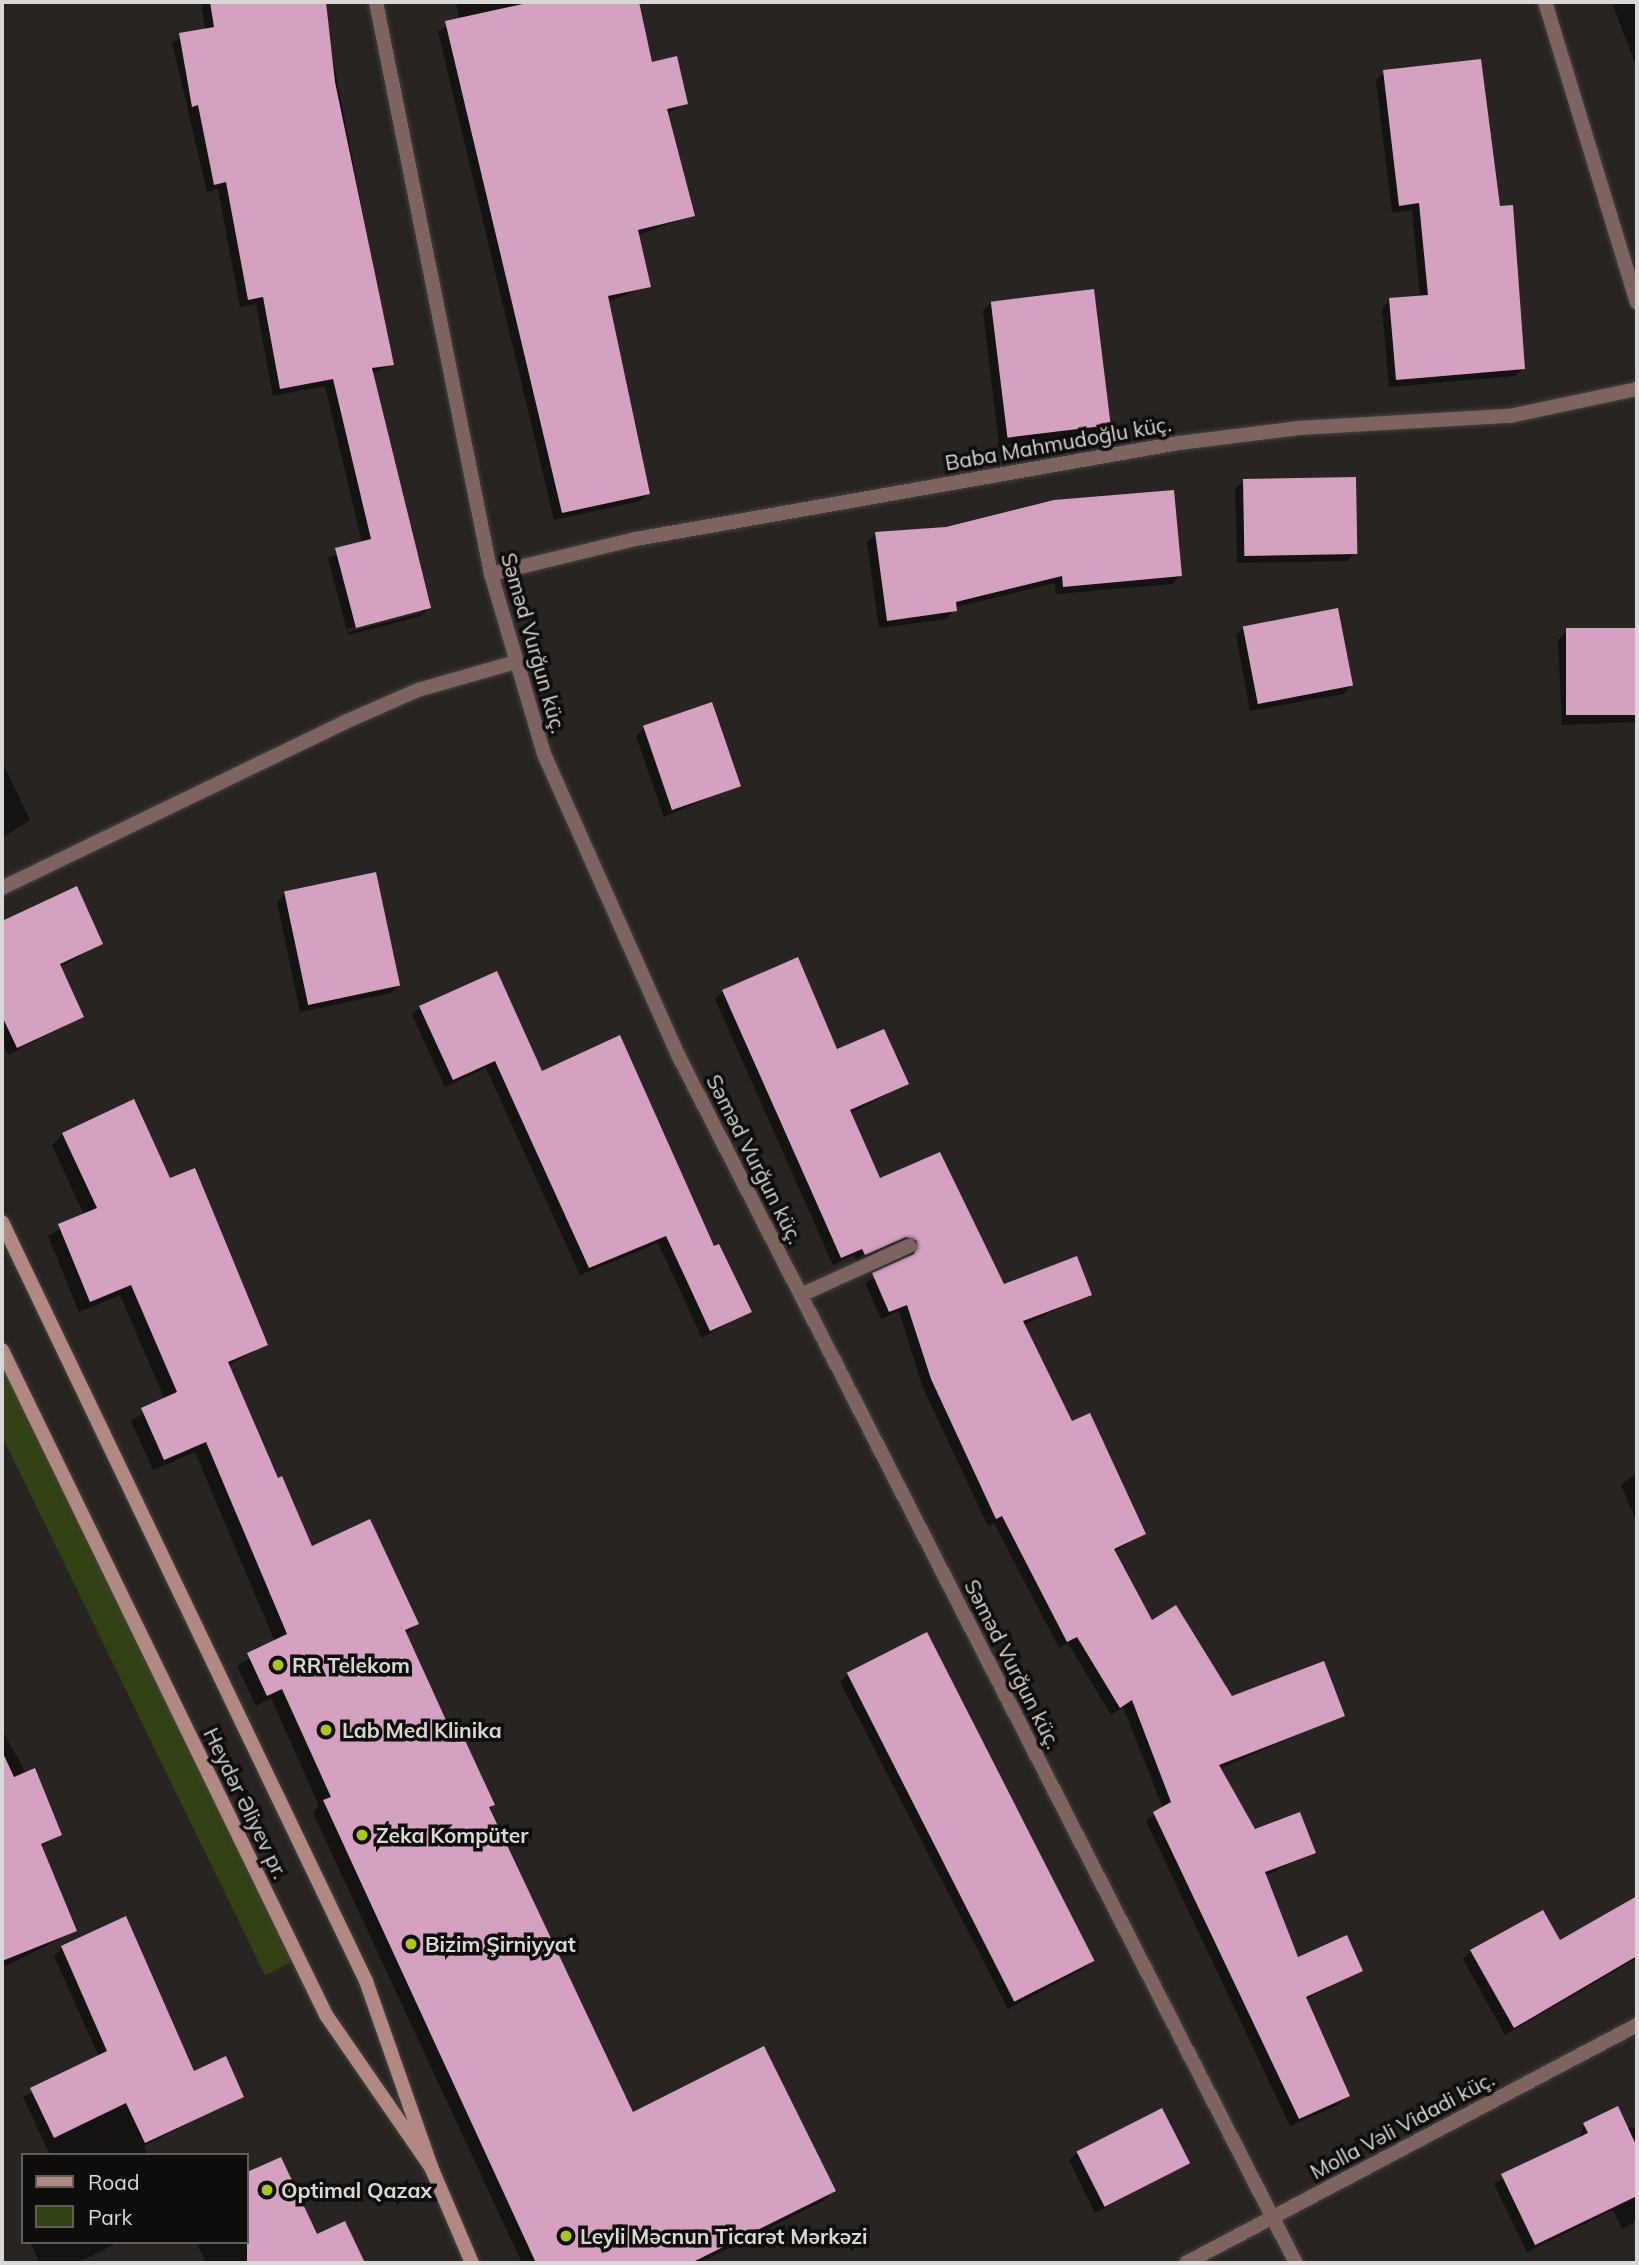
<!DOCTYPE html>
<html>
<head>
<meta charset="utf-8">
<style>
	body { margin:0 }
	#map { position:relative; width:1639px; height:2265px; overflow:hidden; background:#272421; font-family:Mulish,sans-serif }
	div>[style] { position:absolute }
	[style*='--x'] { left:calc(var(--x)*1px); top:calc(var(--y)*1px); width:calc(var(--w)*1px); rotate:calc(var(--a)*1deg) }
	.green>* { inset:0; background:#324112; transform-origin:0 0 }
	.shadow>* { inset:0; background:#0007 }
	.building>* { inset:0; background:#d5a1c1; transform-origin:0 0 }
	.roads { filter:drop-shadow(0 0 2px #44413e) drop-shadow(0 0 2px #44413e) }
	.lane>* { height:14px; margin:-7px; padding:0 7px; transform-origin:7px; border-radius:7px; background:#7e6461 }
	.street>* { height:14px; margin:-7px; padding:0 7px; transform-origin:7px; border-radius:7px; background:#7e6461 }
	.secondary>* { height:14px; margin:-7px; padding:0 7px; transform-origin:7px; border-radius:7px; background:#b18982 }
	.dots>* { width:19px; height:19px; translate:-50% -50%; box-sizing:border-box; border:4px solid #0f0d0c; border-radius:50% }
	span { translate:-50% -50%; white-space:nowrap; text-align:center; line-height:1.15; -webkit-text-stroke:7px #0f0d0c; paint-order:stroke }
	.street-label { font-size:21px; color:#dad8d6 }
	.poi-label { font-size:21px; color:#dad8d6; font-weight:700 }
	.left { translate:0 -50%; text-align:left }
	.frame { position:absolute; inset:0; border:4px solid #dad8d6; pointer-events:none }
	.legend { position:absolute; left:21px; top:2153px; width:228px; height:91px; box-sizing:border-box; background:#0f0d0c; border:2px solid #605e5d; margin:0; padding:9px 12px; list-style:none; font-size:21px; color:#dad8d6 }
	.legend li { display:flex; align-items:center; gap:14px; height:35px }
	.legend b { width:35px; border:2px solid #605e5d }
</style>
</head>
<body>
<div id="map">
	<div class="green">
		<div style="left:2px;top:1338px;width:688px;height:43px;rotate:64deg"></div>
	</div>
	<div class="shadow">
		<div style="clip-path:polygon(evenodd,201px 2px,322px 2px,392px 364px,372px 374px,429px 608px,421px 616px,348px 635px,328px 558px,362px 543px,325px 386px,273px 396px,256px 304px,240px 307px,218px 189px,207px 192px,172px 42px,205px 30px,201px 2px,422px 609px,422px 613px,348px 632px,347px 629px,422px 609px)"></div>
		<div style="clip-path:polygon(456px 2px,637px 2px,651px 64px,686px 103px,667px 114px,693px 215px,638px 235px,649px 286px,608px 302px,648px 493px,640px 501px,554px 520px,438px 31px,459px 20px)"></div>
		<div style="clip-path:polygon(1617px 2px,1637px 2px,1637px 68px,1613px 6px)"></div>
		<div style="clip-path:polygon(1384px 72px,1524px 368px,1515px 376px,1389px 387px,1382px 308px,1390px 300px,1420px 297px,1412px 210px,1392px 213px,1376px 80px)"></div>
		<div style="clip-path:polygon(991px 302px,1108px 425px,1100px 433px,999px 445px,983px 311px)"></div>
		<div style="clip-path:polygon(1244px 481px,1355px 553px,1347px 561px,1237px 563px,1235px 489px)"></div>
		<div style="clip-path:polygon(876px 534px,1180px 576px,1172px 584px,1056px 594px,1055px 583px,955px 607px,947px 619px,879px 628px,867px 542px)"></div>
		<div style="clip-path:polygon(1244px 627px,1351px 686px,1343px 694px,1250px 711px,1236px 635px)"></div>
		<div style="clip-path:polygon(1637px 629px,1637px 722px,1562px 725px,1558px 640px,1566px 632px)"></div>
		<div style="clip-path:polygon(644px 728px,739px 785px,664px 817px,636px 736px)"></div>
		<div style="clip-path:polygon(2px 761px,30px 820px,2px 838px)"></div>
		<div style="clip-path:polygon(76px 889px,101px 944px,59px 968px,82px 1017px,8px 1055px,2px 1041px,2px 923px)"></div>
		<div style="clip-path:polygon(285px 894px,399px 985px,391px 993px,300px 1012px,277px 902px)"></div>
		<div style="clip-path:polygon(723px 991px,907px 1084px,849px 1114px,879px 1180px,1003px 1286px,1090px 1294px,1023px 1325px,1071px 1424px,1144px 1534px,1114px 1552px,1151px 1623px,1232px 1698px,1343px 1715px,1219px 1769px,1255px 1831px,1314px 1852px,1265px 1876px,1297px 1959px,1361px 1970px,1305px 2000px,1348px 2095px,1340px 2104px,1290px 2126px,1146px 1821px,1163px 1808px,1123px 1707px,1111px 1715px,1068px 1643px,1059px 1648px,994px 1523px,988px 1526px,923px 1388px,899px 1311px,881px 1319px,865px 1283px,908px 1259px,910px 1250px,857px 1262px,854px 1255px,833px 1265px,715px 999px)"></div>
		<div style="clip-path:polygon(420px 1007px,541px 1073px,749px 1311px,702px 1338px,658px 1243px,580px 1275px,486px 1068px,445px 1087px,412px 1015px)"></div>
		<div style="clip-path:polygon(63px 1134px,169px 1181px,266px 1344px,228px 1366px,277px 1480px,312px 1548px,417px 1623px,405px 1635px,455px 1742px,493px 1804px,488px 1809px,632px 2114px,834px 2190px,823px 2201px,699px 2263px,522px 2263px,313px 1813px,319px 1806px,271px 1698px,256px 1706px,237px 1666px,275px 1642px,195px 1452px,153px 1470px,131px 1421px,165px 1400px,120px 1295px,79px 1312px,48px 1236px,84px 1215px,52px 1145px)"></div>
		<div style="clip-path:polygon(1637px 1473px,1637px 1523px,1621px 1485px)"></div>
		<div style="clip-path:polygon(848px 1674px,1093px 1960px,1085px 1968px,1008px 2009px,840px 1682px)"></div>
		<div style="clip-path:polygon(2px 1730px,60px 1834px,41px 1847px,75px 1931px,2px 1968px)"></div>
		<div style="clip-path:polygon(1637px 1898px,1637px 1958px,1505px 2035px,1463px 1959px,1471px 1951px,1559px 1942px)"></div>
		<div style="clip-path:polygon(62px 1948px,193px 2073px,242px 2096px,144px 2146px,148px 2155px,50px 2155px,23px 2097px,99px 2057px,54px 1956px)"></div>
		<div style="clip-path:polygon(1584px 2125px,1637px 2128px,1637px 2221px,1622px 2229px,1613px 2210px,1527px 2252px,1494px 2184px,1579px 2139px)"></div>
		<div style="clip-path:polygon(1078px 2152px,1188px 2163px,1095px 2213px,1069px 2160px)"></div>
		<div style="clip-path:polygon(280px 2159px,316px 2236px,344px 2223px,363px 2263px,206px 2263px,196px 2242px,247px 2242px,247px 2174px)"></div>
		<div style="clip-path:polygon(30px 2242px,119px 2242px,77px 2263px,40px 2263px)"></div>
	</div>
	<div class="building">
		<div style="clip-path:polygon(210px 2px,326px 2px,335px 82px,394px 365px,372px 368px,431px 608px,356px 628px,335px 548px,371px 539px,333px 379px,280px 389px,263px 297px,248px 300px,226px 182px,214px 185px,198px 105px,192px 107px,179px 33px,214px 27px)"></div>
		<div style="clip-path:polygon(532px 2px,639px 2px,652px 62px,677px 56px,688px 104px,667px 109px,695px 216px,638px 230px,651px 287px,608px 296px,650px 494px,562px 513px,445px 21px)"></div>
		<div style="clip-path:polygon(1481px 59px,1500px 206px,1513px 205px,1525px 369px,1396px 380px,1389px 298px,1428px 295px,1419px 203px,1399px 206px,1383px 70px)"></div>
		<div style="left:1094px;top:289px;width:137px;height:104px;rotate:83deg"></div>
		<div style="left:1356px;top:477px;width:77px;height:113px;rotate:89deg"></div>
		<div style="clip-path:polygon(1174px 490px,1182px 576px,1063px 587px,1062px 576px,956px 602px,957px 611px,887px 621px,875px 532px,946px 527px,1054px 500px)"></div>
		<div style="left:1338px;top:608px;width:79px;height:97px;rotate:79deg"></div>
		<div style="left:1637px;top:628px;width:87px;height:71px;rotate:90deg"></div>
		<div style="left:712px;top:702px;width:89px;height:73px;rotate:71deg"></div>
		<div style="left:376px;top:872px;width:116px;height:94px;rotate:78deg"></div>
		<div style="clip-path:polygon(77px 886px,103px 944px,60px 964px,84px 1017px,17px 1048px,2px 1016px,2px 921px)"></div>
		<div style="clip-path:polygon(798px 957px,837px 1049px,884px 1029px,909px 1084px,850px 1110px,880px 1178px,940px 1152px,1004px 1284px,1077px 1256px,1092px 1295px,1023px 1321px,1072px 1421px,1090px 1413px,1146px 1534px,1114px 1549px,1152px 1620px,1176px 1605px,1232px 1696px,1324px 1661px,1345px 1716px,1219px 1765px,1255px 1829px,1300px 1812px,1316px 1853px,1265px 1872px,1298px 1957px,1347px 1935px,1363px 1971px,1306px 1997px,1350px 2096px,1299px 2119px,1153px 1812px,1171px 1802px,1132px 1700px,1120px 1708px,1077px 1637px,1067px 1642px,1002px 1516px,996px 1519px,931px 1379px,907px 1305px,889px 1312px,872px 1273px,914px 1254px,917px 1241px,906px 1237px,865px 1255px,862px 1249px,841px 1258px,722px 990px)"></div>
		<div style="clip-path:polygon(497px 971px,542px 1071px,620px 1035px,714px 1246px,719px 1244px,752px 1312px,710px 1331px,666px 1236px,589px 1268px,495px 1061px,453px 1080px,419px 1006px)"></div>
		<div style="clip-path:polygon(134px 1099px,170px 1178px,195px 1168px,268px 1345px,228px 1362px,278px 1478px,282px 1476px,312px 1546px,370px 1519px,419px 1624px,405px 1630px,455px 1740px,463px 1736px,495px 1805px,489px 1807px,633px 2112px,764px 2046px,836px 2191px,691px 2263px,536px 2263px,323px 1800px,331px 1797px,282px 1689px,267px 1696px,247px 1653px,287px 1634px,206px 1442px,164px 1460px,141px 1408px,177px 1392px,131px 1285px,90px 1302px,58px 1224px,97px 1208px,62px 1133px)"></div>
		<div style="left:927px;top:1632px;width:369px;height:90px;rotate:63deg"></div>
		<div style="clip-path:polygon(2px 1751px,14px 1777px,35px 1768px,62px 1835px,41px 1844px,77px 1931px,2px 1961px)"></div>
		<div style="clip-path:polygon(1637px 1896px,1637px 1956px,1514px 2028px,1470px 1950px,1543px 1910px,1560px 1940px)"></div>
		<div style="clip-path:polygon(126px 1916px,194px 2071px,226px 2056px,244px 2097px,145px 2143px,126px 2103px,54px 2138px,30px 2088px,107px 2051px,61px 1946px)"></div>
		<div style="clip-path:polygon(1618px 2106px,1637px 2147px,1637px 2196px,1535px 2245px,1501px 2174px,1588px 2133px,1583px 2123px)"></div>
		<div style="left:1162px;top:2108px;width:62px;height:96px;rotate:63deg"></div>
		<div style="clip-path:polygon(281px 2157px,317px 2234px,345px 2221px,365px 2263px,247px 2263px,247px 2172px)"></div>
	</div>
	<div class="roads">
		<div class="lane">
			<div style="--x:801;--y:1295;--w:119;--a:-24.4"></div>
		</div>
		<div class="street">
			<div style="--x:376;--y:2;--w:583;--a:78.63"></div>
			<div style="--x:491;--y:574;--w:188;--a:73.6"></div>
			<div style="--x:544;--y:754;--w:329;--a:66"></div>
			<div style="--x:678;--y:1055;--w:1357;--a:62.91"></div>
			<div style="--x:1545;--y:2;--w:314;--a:73"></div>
			<div style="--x:491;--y:574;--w:149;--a:-13.6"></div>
			<div style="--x:636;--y:539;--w:551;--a:-10.03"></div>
			<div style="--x:1179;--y:443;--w:121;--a:-7.1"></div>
			<div style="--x:1299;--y:428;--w:211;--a:-3.3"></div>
			<div style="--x:1510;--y:416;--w:130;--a:-12"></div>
			<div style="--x:2;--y:888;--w:381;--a:-25.8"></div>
			<div style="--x:345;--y:722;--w:80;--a:-23.7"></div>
			<div style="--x:418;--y:690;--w:102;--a:-15.9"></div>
			<div style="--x:1186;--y:2263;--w:510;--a:-27.82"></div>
		</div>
		<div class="secondary">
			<div style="--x:2;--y:1222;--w:842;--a:64.38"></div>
			<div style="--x:366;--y:1981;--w:197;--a:70.7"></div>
			<div style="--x:2;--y:1350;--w:740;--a:64.02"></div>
			<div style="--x:326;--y:2015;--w:185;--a:55.4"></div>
			<div style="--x:431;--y:2167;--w:104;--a:66.9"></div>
		</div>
	</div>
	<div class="dots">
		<div style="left:278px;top:1665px;background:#aac717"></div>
		<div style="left:326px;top:1730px;background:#aac717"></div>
		<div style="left:362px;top:1835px;background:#aac717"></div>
		<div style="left:411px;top:1944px;background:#aac717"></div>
		<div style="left:267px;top:2190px;background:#aac717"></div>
		<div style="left:566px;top:2236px;background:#aac717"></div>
	</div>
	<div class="street-label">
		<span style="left:1058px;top:443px;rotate:-10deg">Baba Mahmudoğlu küç.</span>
		<span style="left:534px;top:643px;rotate:74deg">Səməd Vurğun küç.</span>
		<span style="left:755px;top:1159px;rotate:63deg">Səməd Vurğun küç.</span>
		<span style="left:1013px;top:1664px;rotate:63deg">Səməd Vurğun küç.</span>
		<span style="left:246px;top:1803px;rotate:64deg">Heydər Əliyev pr.</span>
		<span style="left:1402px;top:2125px;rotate:-28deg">Molla Vəli Vidadi küç.</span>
	</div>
	<div class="poi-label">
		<span class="left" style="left:292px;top:1665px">RR Telekom</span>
		<span class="left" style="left:342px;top:1730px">Lab Med Klinika</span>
		<span class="left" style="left:376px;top:1835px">Zeka Kompüter</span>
		<span class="left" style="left:425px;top:1944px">Bizim Şirniyyat</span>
		<span class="left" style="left:281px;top:2190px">Optimal Qazax</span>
		<span class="left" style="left:580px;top:2236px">Leyli Məcnun Ticarət Mərkəzi</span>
	</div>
	<div class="frame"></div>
	<ul class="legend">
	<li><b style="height:9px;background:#b18982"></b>Road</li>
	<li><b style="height:19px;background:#324112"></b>Park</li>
	</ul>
</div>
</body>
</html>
